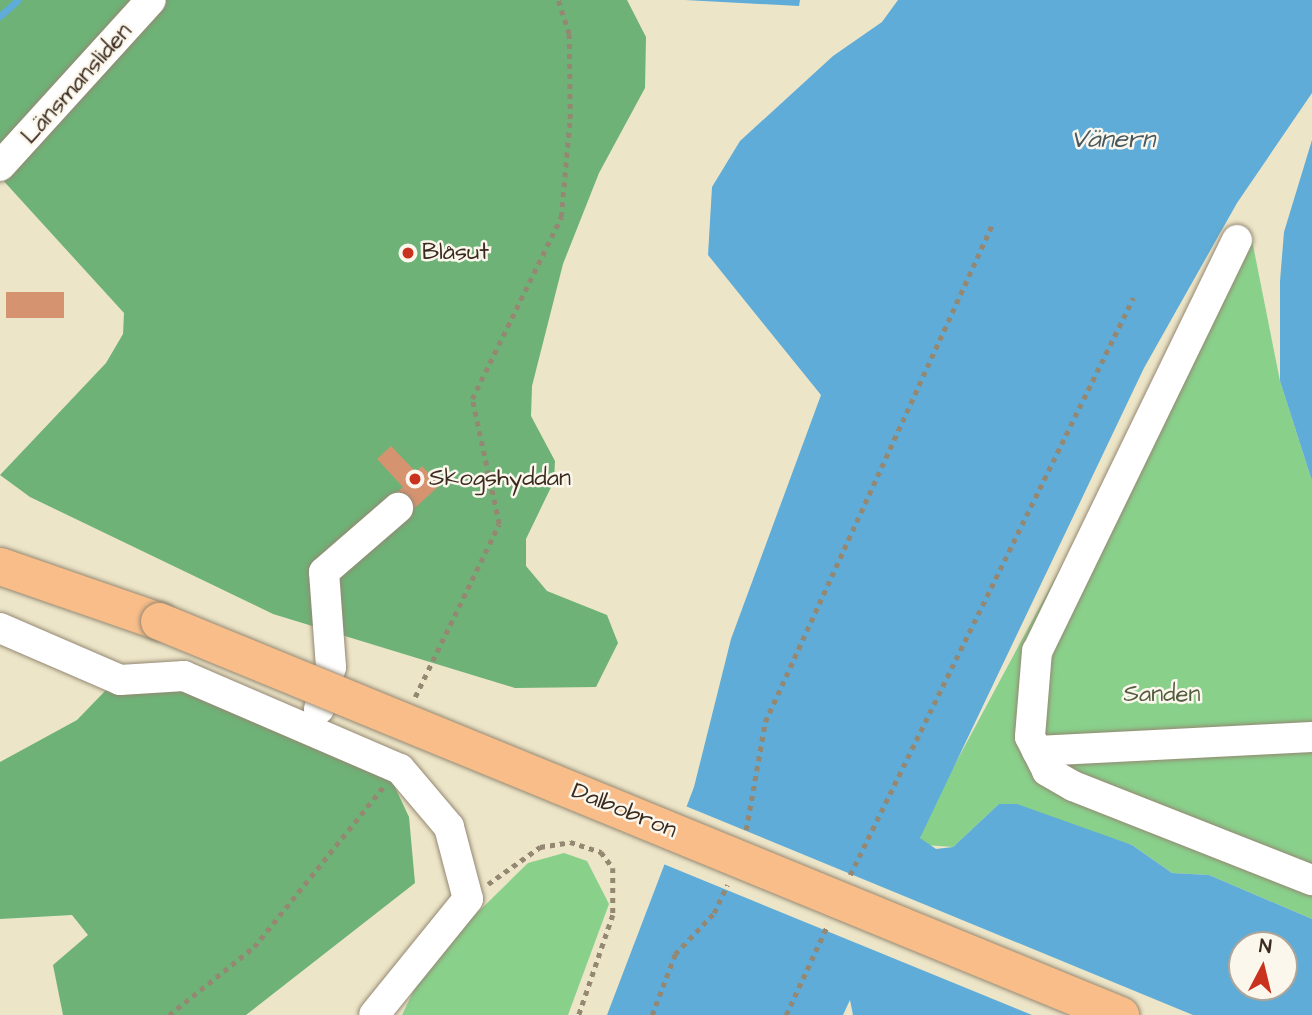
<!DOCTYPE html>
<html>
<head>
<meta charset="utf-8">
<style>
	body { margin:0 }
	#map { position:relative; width:1312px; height:1015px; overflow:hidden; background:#ede5c8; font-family:"Architects Daughter",sans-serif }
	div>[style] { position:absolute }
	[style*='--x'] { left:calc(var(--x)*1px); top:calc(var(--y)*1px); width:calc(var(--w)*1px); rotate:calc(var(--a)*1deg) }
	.green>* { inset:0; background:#89d08b }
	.forest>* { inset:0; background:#6eb277 }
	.water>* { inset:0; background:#5eacd7 }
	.pier>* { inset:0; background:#ede5c8 }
	.stream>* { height:7px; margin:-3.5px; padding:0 3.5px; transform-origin:3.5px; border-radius:3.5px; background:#5eacd7 }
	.building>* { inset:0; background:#d69370; transform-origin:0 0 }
	.path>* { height:4.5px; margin-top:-2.25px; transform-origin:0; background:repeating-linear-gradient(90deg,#948873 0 5px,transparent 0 10px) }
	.roads { filter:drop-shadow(0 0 2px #948873) drop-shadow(0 0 2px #948873) }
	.minor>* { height:30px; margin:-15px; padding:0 15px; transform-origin:15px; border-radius:15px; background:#fff }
	.major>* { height:37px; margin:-18.5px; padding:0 18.5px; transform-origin:18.5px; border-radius:18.5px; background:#f8bd88 }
	.bridges { filter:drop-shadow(0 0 2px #948873) drop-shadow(0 0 2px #948873) }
	.major-bridge>* { height:37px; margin:-18.5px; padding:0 18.5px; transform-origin:18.5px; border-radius:18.5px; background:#f8bd88 }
	.dots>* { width:19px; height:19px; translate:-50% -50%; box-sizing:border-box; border:4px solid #fbf7ec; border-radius:50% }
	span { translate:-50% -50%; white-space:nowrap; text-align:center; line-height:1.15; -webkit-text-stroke:5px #fbf7ec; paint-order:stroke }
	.street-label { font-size:24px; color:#3b2a1e }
	.poi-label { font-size:24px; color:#3b2a1e }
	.left { translate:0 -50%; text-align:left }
	.park-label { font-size:24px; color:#525c3f }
	.water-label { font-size:26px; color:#47585f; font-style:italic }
	.north { position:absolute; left:1228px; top:931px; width:70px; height:70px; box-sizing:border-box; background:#fbf7ec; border:2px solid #aea59a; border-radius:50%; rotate:7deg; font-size:19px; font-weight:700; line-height:28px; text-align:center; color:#3b2a1e }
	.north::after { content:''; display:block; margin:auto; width:24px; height:32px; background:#c8321e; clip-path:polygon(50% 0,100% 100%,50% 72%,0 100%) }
</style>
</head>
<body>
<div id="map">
	<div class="green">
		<div style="clip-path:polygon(1250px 230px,1280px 381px,1312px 481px,1312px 919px,1209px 875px,1172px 873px,1132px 845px,999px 804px,953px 847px,925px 845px,920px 838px,925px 820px,1237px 240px)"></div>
		<div style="clip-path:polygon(564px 853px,587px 861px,609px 904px,568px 1015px,402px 1015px,428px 961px,528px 863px)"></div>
	</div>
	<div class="forest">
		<div style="clip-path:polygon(0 0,627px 0,646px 37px,645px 88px,599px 173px,563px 264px,532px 386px,531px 416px,555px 461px,554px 481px,526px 539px,526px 566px,547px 591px,607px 615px,618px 643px,596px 687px,515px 688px,273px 614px,30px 497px,0 475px,106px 363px,123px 334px,124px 313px,0 177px)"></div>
		<div style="clip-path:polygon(185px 684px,386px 768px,409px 817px,415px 883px,246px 1015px,63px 1015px,53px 965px,88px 935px,72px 915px,0 919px,0 762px,77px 720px,106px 690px)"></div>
	</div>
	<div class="water">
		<div style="clip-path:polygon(685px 0,800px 0,799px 6px)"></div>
		<div style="clip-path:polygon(evenodd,898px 0,1312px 0,1312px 93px,1237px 203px,1144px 368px,920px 838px,936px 849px,953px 847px,999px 804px,1017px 804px,1132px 845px,1172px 873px,1209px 875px,1312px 919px,1312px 1015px,853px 1015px,850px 1000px,843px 1015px,607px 1015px,694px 787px,731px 639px,821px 395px,708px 255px,712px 187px,740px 141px,833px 56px,882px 22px,898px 0,1242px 945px,1284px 945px,1284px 987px,1242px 987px,1242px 945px)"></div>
		<div style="clip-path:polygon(1312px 140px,1312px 481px,1280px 381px,1280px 281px,1284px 232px)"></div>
	</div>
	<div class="pier">
		<div style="clip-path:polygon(683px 805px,1193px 1015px,1032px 1015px,661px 863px)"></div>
	</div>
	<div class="stream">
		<div style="--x:0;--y:16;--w:24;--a:-42"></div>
	</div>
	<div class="building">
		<div style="left:6px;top:292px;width:58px;height:26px"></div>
		<div style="clip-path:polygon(391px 446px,416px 472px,422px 466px,440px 485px,406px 516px,390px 499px,403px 487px,377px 459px)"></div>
	</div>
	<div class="path">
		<div style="--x:415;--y:697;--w:192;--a:-64.1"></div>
		<div style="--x:499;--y:524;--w:128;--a:-102.2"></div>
		<div style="--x:472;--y:399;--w:203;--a:-63.9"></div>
		<div style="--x:561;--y:217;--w:98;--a:-84.8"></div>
		<div style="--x:570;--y:119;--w:85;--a:-90.7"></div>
		<div style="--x:569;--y:34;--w:36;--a:-108"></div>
		<div style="--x:746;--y:830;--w:110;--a:-80"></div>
		<div style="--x:765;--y:722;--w:546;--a:-65.45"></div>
		<div style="--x:850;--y:875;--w:643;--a:-63.87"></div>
		<div style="--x:488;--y:884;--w:64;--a:-35.4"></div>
		<div style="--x:540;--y:847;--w:30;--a:-9"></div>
		<div style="--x:570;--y:842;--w:33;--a:18"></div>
		<div style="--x:601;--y:852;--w:20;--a:53"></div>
		<div style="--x:613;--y:868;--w:47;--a:90"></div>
		<div style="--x:613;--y:915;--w:106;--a:108.8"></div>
		<div style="--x:169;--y:1015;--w:109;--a:-38.7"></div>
		<div style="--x:254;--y:947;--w:206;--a:-51.1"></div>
		<div style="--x:652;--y:1015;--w:65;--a:-69.3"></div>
		<div style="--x:675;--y:954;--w:57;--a:-46.4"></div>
		<div style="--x:714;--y:913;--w:31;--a:-65"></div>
		<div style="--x:786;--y:1015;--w:100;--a:-65.2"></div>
	</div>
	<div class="roads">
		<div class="minor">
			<div style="--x:0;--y:166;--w:224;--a:-47.7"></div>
			<div style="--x:1237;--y:240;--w:457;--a:115.9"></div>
			<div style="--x:1037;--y:651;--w:86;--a:94.7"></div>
			<div style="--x:1030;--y:737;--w:38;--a:63"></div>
			<div style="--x:1047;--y:771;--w:30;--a:30"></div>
			<div style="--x:1073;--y:786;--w:257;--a:21.5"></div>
			<div style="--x:0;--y:628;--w:131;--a:23.4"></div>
			<div style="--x:120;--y:680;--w:64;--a:-3.6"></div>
			<div style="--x:184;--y:676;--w:235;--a:23.3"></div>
			<div style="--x:400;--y:769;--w:76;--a:49.8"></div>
			<div style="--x:449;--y:827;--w:74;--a:75.2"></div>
			<div style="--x:468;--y:899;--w:149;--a:129"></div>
			<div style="--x:319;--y:709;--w:44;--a:-74.1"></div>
			<div style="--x:331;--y:667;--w:95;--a:-94.2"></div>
			<div style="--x:324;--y:572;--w:98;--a:-40.9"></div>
			<div style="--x:1037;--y:751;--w:275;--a:-2.9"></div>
		</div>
		<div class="major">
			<div style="--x:0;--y:566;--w:168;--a:19.1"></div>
		</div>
	</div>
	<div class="bridges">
		<div class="major-bridge">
			<div style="--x:159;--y:621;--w:1039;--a:22.29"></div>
		</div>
	</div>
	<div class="dots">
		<div style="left:408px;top:253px;background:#c8321e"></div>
		<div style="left:415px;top:479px;background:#c8321e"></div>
	</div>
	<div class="street-label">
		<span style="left:77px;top:84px;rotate:-48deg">Länsmansliden</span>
		<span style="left:624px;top:811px;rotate:22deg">Dalbobron</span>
	</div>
	<div class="poi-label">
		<span class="left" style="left:422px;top:253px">Blåsut</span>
		<span class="left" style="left:429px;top:479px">Skogshyddan</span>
	</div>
	<div class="park-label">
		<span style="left:1162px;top:695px">Sanden</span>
	</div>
	<div class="water-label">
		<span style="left:1113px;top:140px">Vänern</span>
	</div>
	<div class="north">N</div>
</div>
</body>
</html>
